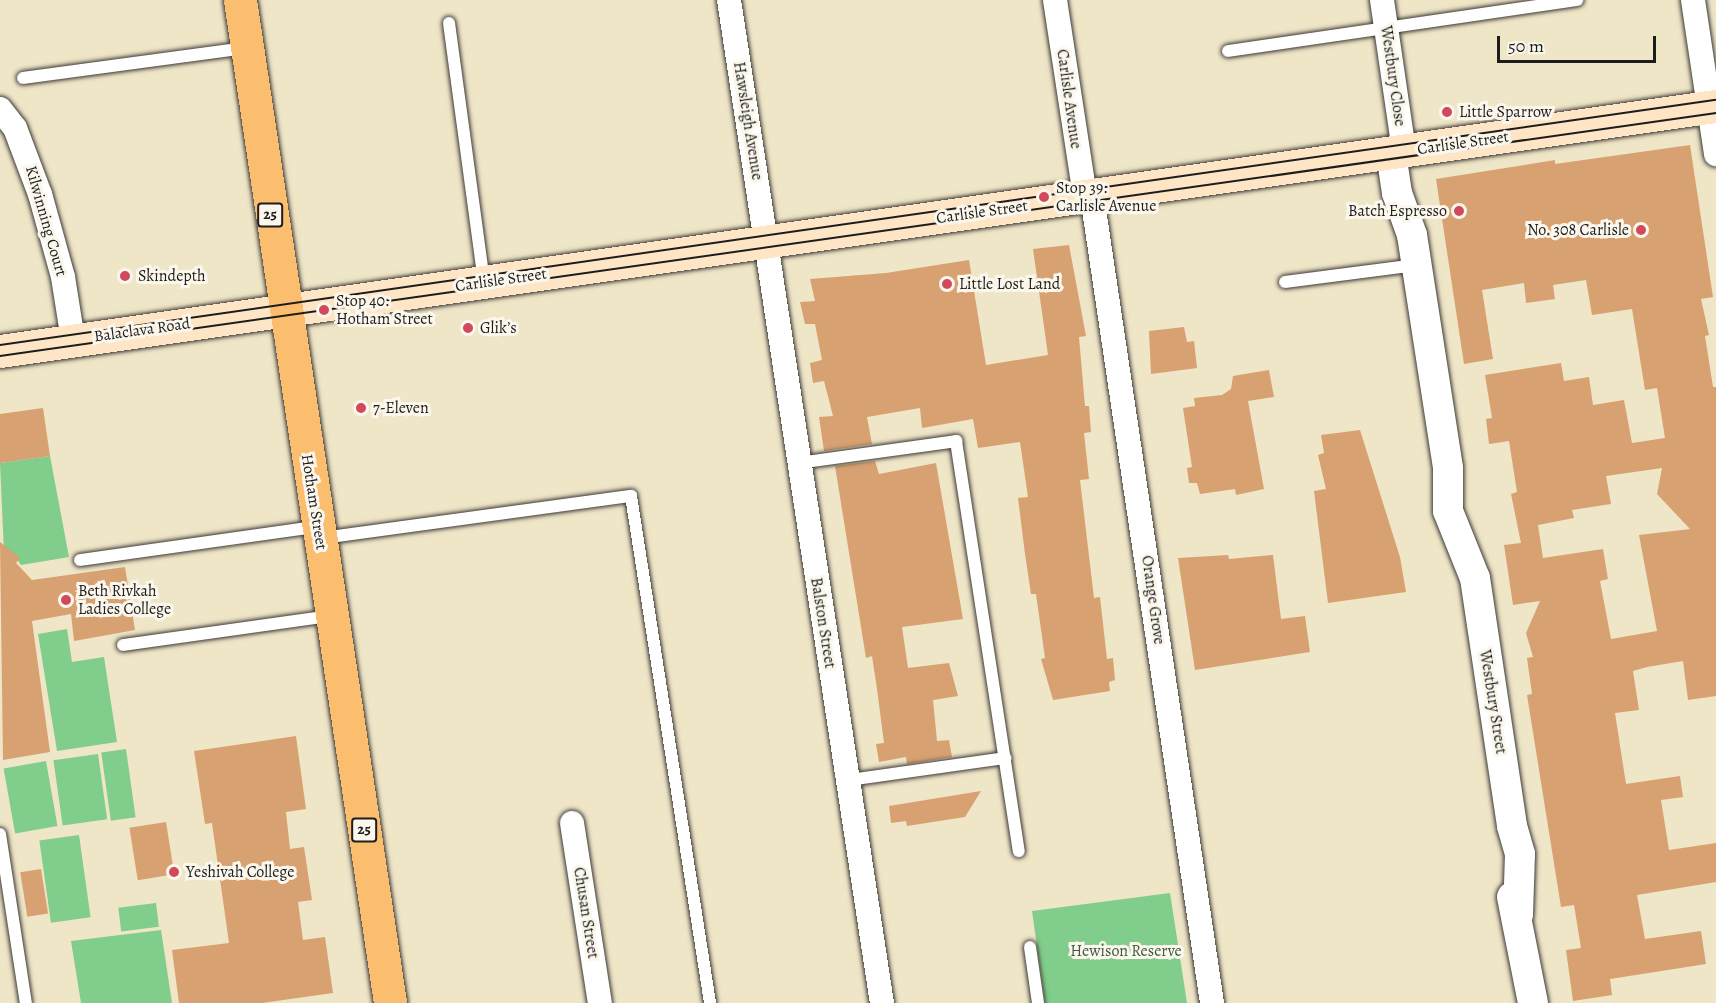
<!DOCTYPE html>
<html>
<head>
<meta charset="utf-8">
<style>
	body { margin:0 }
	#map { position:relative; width:1716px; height:1003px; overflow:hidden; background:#efe5c7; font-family:Alegreya,serif }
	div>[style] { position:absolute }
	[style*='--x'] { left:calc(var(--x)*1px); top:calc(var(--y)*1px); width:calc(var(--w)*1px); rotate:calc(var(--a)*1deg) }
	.green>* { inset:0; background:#81cd8b; transform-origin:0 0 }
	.building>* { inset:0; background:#d8a172; transform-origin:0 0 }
	.roads { filter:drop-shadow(0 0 2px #3c3a36) drop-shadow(0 0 2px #3c3a36) }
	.service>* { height:12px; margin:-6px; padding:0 6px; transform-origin:6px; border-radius:6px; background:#fff }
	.minor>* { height:24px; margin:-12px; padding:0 12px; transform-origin:12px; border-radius:12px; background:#fff }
	.tertiary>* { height:30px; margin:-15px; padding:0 15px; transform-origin:15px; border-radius:15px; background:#fff }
	.secondary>* { height:33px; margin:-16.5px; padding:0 16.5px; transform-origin:16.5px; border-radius:16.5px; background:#fde5c5 }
	.primary>* { height:33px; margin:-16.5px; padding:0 16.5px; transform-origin:16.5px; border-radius:16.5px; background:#fbbd6e }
	.tram>* { height:1.5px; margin:-0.75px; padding:0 0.75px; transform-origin:0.75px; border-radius:0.75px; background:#1c1c1c }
	.dots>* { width:16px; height:16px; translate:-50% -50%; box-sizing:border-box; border:3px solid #fbf7ec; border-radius:50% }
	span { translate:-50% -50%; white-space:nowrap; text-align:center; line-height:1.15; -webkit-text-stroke:6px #fbf7ec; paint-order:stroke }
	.shield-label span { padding:2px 4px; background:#fbf7ec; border:2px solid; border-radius:4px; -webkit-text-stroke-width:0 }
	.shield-label { font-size:15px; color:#1c1c1c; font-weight:700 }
	.street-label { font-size:16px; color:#1c1c1c }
	.poi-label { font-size:16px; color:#1c1c1c }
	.left { translate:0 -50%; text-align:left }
	.right { translate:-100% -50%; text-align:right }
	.park-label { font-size:16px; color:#3f5a43 }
	.scale { position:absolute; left:1497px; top:36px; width:159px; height:27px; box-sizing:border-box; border:3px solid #1c1c1c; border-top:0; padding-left:8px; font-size:18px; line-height:21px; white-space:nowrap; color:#1c1c1c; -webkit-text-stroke:4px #fbf7ec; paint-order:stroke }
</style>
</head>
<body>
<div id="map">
	<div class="green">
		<div style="clip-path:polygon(50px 456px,69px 557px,21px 565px,12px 552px,4px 553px,0 463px)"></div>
		<div style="clip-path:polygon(67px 629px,72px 662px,104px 657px,117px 742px,57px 751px,38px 634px)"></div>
		<div style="left:126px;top:749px;width:69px;height:25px;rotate:82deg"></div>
		<div style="left:98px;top:754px;width:66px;height:45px;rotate:82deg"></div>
		<div style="left:46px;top:761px;width:66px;height:43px;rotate:80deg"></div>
		<div style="left:79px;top:835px;width:83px;height:40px;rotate:82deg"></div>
		<div style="clip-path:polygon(1170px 893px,1187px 1003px,1045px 1003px,1032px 911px)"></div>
		<div style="left:156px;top:903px;width:24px;height:38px;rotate:83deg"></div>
		<div style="clip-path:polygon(161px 930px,172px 1003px,81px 1003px,71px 941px)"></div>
	</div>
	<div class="building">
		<div style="clip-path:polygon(evenodd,1690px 145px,1713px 297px,1701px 299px,1709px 335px,1705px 336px,1713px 387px,1716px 387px,1716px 696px,1688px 700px,1683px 661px,1647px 667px,1633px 671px,1639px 710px,1615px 713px,1626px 784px,1680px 776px,1683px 797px,1661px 800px,1669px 850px,1716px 843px,1716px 882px,1637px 895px,1645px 939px,1701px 931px,1706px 964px,1610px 979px,1612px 995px,1573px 1001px,1566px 950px,1581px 948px,1574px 905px,1561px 907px,1527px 695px,1532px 694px,1527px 658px,1533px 657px,1526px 633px,1540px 601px,1513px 605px,1504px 545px,1521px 543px,1511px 494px,1517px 492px,1509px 441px,1489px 444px,1486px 419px,1492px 418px,1485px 375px,1561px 363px,1564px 381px,1589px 377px,1593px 405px,1624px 400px,1632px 443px,1665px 438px,1657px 388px,1645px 390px,1632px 309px,1592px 315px,1586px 280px,1553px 285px,1555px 299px,1526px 303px,1524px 283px,1482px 290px,1493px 359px,1464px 364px,1436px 179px,1555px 160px,1555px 164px,1690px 145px,1662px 468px,1657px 494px,1690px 529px,1639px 535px,1657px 631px,1611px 639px,1600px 581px,1608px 579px,1603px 549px,1543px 558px,1538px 525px,1574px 518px,1572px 510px,1611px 504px,1606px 476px,1662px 468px)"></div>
		<div style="clip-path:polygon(1069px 245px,1086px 336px,1079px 337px,1085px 406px,1089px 406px,1091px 432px,1084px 433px,1089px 479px,1080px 480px,1094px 598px,1100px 597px,1107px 659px,1113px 658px,1115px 680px,1109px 682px,1110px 691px,1053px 700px,1041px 659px,1045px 658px,1036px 594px,1031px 594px,1025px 554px,1018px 498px,1028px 497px,1020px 442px,978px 448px,973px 419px,922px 428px,920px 408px,867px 417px,872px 444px,824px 451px,819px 417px,833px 416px,824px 381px,813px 383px,810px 363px,822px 360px,815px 324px,805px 324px,800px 302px,815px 301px,810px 279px,886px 273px,969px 260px,986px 365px,1048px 355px,1033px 249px)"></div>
		<div style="clip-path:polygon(1184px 327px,1187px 342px,1194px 341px,1197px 368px,1151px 374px,1149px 331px)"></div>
		<div style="clip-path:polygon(1269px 370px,1274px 397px,1248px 401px,1264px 489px,1236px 495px,1235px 489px,1200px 494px,1197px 483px,1189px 483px,1187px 468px,1192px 467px,1183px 408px,1195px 406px,1194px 398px,1222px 395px,1231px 389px,1233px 376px)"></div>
		<div style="clip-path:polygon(43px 408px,50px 456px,0 463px,0 414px)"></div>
		<div style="clip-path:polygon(1360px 430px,1400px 557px,1406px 592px,1328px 603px,1314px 491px,1326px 489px,1318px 455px,1324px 453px,1321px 435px)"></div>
		<div style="clip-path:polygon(875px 461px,879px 474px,936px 463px,963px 619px,902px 627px,908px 668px,949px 663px,958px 696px,933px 700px,937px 741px,949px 740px,952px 757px,907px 764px,906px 757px,879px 762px,876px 744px,884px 743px,877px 689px,872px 656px,866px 658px,835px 466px)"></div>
		<div style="clip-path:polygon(0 542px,20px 558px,16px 563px,32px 580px,125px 567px,135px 630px,74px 641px,71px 614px,32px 621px,50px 752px,3px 760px)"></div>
		<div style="clip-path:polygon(1228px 555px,1229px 559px,1273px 555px,1281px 619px,1305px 616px,1310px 652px,1195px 670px,1178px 558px)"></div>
		<div style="clip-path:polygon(296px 736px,306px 809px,286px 812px,290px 849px,304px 847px,312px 900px,298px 902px,303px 940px,325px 937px,333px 993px,262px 1003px,179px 1003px,172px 950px,229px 943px,212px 823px,205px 824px,194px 751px)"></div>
		<div style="clip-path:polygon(981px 791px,965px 817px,907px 826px,906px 821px,891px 823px,889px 806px)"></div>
		<div style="left:166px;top:822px;width:53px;height:37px;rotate:81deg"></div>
		<div style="left:41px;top:869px;width:45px;height:21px;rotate:81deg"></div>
	</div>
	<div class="roads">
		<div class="service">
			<div style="--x:449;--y:23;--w:260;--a:82.3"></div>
			<div style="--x:1228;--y:51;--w:353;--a:-8.3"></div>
			<div style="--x:23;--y:78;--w:224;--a:-7.7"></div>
			<div style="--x:1285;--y:282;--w:132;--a:-7.4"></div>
			<div style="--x:798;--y:463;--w:160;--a:-7.9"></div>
			<div style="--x:956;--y:441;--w:415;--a:81.3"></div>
			<div style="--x:323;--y:538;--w:311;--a:-7.8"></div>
			<div style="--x:631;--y:496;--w:513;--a:81.14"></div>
			<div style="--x:80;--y:560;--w:238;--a:-8"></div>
			<div style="--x:123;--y:645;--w:209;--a:-8"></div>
			<div style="--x:849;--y:780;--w:158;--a:-8"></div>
			<div style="--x:0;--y:834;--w:171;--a:81.3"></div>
			<div style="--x:1030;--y:947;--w:57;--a:81.9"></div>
		</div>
		<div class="minor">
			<div style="--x:729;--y:0;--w:1015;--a:81.33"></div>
			<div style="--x:1055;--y:0;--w:199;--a:81.3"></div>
			<div style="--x:1382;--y:0;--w:153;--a:81.7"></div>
			<div style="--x:1693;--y:0;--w:156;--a:81.5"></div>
			<div style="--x:0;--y:109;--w:24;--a:52"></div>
			<div style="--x:15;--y:128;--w:71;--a:69.3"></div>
			<div style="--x:40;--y:194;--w:86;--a:74.5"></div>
			<div style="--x:63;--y:277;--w:64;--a:81"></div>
			<div style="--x:1092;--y:196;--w:816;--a:81.54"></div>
			<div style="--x:572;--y:823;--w:182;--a:81.2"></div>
		</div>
		<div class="tertiary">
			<div style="--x:1391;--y:153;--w:40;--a:81.5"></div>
			<div style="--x:1397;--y:193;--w:45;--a:70.3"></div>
			<div style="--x:1412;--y:235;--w:236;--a:81.2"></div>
			<div style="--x:1448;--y:468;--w:43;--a:90"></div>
			<div style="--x:1448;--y:511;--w:72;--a:68.1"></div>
			<div style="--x:1475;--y:578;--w:251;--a:81.5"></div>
			<div style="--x:1512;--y:826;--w:29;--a:74"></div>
			<div style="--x:1520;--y:854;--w:61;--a:91.9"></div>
			<div style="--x:1512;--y:897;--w:108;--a:78.8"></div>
		</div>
		<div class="secondary">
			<div style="--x:0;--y:351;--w:1733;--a:-8.13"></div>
		</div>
		<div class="primary">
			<div style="--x:240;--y:0;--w:1014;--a:81.49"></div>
		</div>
	</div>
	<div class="tram">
		<div style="--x:0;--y:345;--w:1733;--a:-8.13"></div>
		<div style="--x:0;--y:356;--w:1733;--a:-8.06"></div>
	</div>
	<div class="dots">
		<div style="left:1447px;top:112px;background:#d1495b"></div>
		<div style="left:1044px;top:197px;background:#d1495b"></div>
		<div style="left:1459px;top:211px;background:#d1495b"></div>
		<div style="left:1641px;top:230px;background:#d1495b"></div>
		<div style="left:125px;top:276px;background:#d1495b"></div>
		<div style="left:947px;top:284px;background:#d1495b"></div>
		<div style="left:324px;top:310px;background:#d1495b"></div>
		<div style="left:468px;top:328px;background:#d1495b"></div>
		<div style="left:361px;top:408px;background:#d1495b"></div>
		<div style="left:66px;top:600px;background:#d1495b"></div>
		<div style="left:174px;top:872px;background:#d1495b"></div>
	</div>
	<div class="shield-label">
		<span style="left:270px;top:215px">25</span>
		<span style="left:364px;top:830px">25</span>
	</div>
	<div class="street-label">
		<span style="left:1393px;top:76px;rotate:82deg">Westbury Close</span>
		<span style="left:1069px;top:99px;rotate:82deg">Carlisle Avenue</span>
		<span style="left:748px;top:121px;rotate:81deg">Hawsleigh Avenue</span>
		<span style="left:1463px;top:143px;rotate:-8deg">Carlisle Street</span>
		<span style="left:982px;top:212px;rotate:-8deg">Carlisle Street</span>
		<span style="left:46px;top:221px;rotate:74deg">Kilwinning Court</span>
		<span style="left:501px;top:280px;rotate:-8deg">Carlisle Street</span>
		<span style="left:142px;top:330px;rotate:-8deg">Balaclava Road</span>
		<span style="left:314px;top:502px;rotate:81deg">Hotham Street</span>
		<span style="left:1153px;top:600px;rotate:82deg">Orange Grove</span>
		<span style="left:823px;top:623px;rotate:81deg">Balston Street</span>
		<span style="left:1493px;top:702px;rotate:81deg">Westbury Street</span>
		<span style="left:586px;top:913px;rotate:81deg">Chusan Street</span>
	</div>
	<div class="poi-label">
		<span class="left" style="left:1459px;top:112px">Little Sparrow</span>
		<span class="left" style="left:1056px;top:197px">Stop 39:<br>Carlisle Avenue</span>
		<span class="right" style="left:1447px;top:211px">Batch Espresso</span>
		<span class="right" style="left:1629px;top:230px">No. 308 Carlisle</span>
		<span class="left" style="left:138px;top:276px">Skindepth</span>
		<span class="left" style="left:959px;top:284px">Little Lost Land</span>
		<span class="left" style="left:336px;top:310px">Stop 40:<br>Hotham Street</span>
		<span class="left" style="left:480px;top:328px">Glik’s</span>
		<span class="left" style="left:373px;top:408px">7-Eleven</span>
		<span class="left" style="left:78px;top:600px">Beth Rivkah<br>Ladies College</span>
		<span class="left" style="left:186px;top:872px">Yeshivah College</span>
	</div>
	<div class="park-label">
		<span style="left:1126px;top:951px">Hewison Reserve</span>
	</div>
	<div class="scale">50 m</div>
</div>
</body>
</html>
